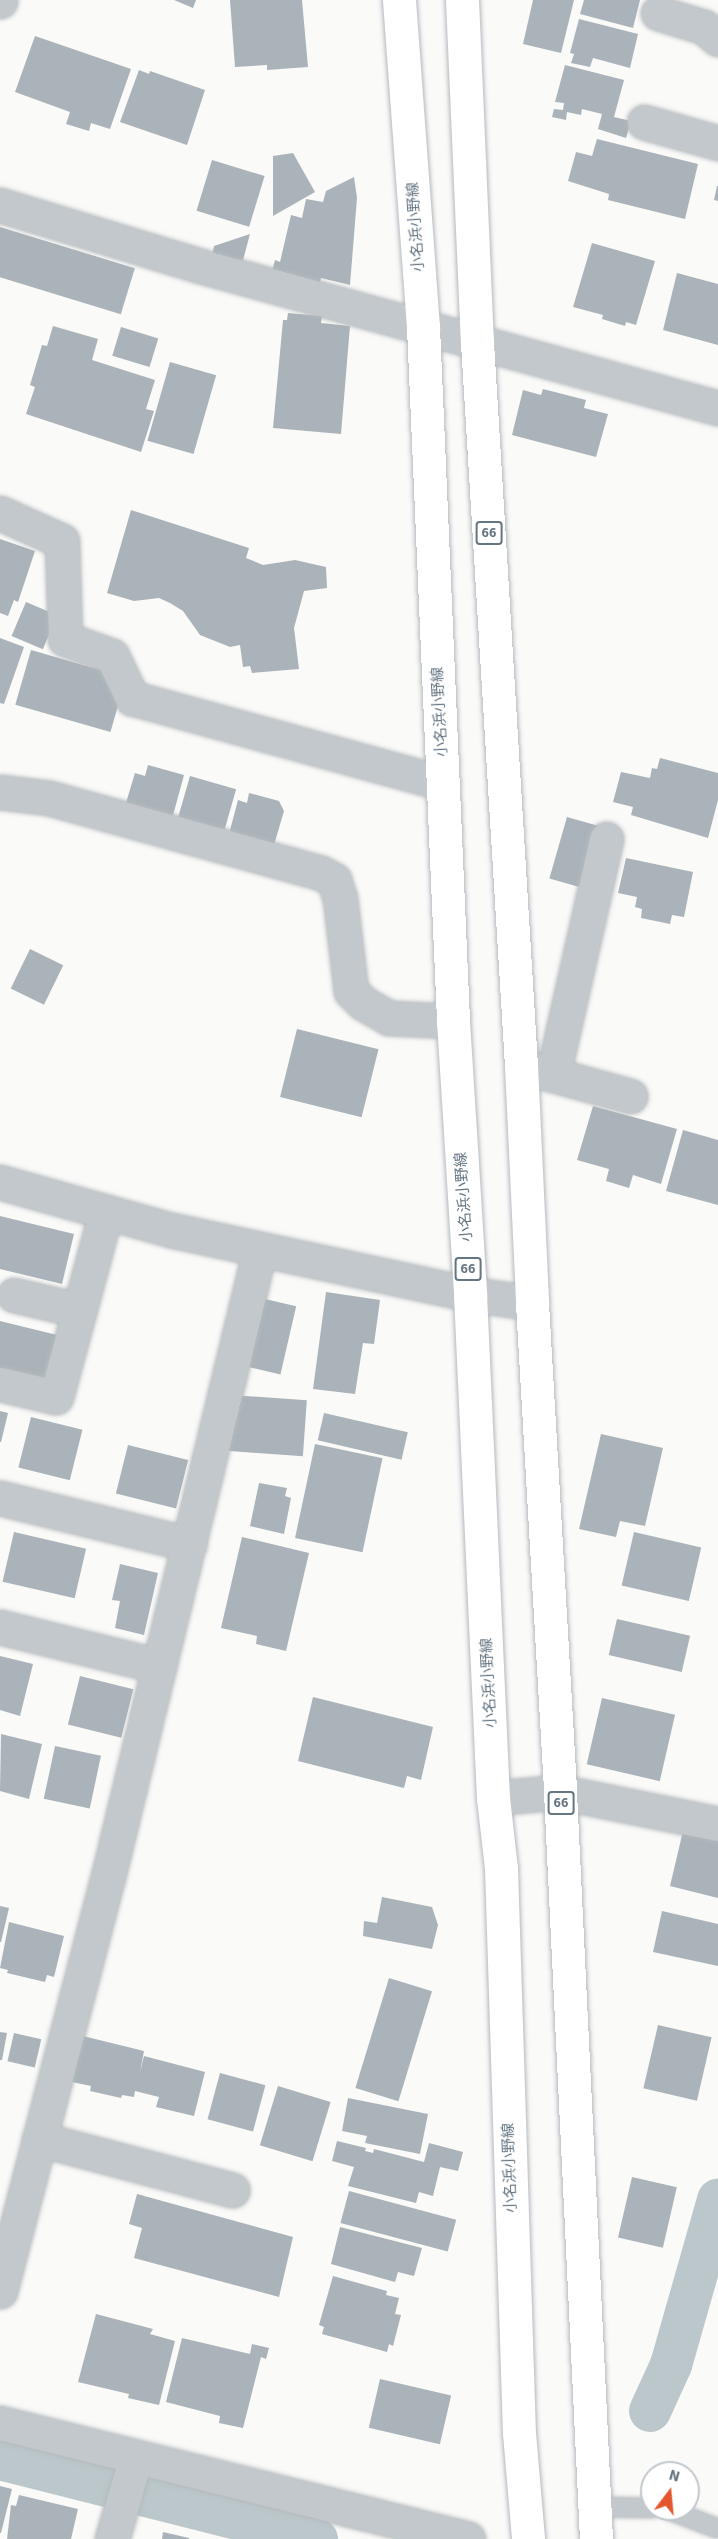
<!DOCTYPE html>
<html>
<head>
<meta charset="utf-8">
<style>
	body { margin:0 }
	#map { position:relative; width:718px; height:2539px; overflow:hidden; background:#fafaf8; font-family:"Source Sans 3","Noto Sans JP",sans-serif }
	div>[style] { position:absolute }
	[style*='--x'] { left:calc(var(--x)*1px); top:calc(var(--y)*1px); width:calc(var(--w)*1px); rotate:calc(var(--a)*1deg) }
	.canal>* { height:42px; margin:-21px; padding:0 21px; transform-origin:21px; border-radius:21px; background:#bbc7cb }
	.building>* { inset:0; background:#aab3b9; transform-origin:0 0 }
	.roads { filter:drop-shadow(0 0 2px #b5babe) drop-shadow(0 0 2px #b5babe) }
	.service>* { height:18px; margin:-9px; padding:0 9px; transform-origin:9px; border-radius:9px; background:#c3c8cc }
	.minor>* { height:33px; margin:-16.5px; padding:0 16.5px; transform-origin:16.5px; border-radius:16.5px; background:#c3c8cc }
	.primary>* { height:33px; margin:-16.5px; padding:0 16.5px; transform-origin:16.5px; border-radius:16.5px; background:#fff }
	span { translate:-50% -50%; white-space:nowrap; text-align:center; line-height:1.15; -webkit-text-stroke:6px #fff; paint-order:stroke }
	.shield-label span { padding:2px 4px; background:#fff; border:2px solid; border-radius:4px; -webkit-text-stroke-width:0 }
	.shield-label { font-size:14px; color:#657683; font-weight:700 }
	.street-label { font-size:15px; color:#657683 }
	.north { position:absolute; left:640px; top:2461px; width:60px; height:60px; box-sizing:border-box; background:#fff; border:2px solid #c1c8cd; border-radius:50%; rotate:16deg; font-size:16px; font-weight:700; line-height:24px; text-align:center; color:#657683 }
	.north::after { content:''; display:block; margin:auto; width:21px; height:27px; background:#e4572e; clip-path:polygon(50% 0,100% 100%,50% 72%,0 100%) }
</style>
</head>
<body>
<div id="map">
	<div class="canal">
		<div style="--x:650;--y:2411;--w:51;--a:-65.5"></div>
		<div style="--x:671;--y:2365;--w:172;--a:-74.1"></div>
		<div style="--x:0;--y:2459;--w:327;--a:14.2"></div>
	</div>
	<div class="building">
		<div style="clip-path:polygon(174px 0,196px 0,193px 8px)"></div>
		<div style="clip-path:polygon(230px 0,302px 0,308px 67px,267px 70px,267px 65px,235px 67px)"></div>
		<div style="clip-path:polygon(533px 0,574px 0,561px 53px,523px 44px)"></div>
		<div style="clip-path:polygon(584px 0,640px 0,633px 28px,580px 14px)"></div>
		<div style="clip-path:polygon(579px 19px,638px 34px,630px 68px,593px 58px,590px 67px,571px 63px,574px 54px,570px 53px)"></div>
		<div style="clip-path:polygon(35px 36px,131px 69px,110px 129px,91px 123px,89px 131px,66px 124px,70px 112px,15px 92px)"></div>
		<div style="clip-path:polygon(565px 65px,624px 80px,614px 117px,631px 121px,626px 138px,598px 129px,602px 114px,582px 109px,581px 115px,567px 112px,566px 120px,552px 117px,554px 109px,563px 110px,564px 103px,555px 102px)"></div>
		<div style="clip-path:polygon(139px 70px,149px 74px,150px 71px,205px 90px,187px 145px,120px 122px)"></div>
		<div style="clip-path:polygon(597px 139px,698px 164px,685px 219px,608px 200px,609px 194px,568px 181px,576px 152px,592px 156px)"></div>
		<div style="clip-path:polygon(293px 153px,315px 192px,273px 216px,273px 156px)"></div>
		<div style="left:212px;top:160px;width:55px;height:53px;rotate:17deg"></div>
		<div style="clip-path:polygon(354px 177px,357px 198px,350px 285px,321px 278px,320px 282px,272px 271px,275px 260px,280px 262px,291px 215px,302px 218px,306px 199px,323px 202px,326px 191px)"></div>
		<div style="clip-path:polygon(717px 186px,718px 186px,718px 201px,714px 200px)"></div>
		<div style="left:0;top:227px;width:141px;height:48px;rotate:17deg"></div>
		<div style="clip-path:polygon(250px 234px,242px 264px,212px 256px,214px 246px)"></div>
		<div style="clip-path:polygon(592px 243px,655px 261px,636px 325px,626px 322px,625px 326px,602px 319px,603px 315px,573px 307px)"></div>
		<div style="clip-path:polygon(677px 273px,718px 284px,718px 345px,663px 330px)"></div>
		<div style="clip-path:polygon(288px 313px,322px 316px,321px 323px,350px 326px,341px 434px,273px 428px,283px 320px,287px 320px)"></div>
		<div style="clip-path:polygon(53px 326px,98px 339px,92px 360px,155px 380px,146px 409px,154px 411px,141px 452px,26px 414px,35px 387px,30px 385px,42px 345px,47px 346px)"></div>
		<div style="left:121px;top:327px;width:39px;height:30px;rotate:17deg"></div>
		<div style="left:170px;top:362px;width:48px;height:82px;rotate:16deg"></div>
		<div style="clip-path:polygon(543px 389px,586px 400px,584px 408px,608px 414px,596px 457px,512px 435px,523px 390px,541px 395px)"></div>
		<div style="clip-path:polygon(131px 510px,249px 548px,246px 558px,263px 565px,295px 560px,326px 567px,327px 588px,304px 591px,294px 628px,299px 669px,252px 673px,250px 666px,243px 667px,240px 645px,230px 647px,200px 635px,183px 611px,170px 603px,159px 598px,134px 601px,107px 593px)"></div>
		<div style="clip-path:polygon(0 539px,35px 551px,18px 602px,14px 600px,8px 616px,0 613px)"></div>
		<div style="left:26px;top:602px;width:34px;height:37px;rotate:23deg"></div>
		<div style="clip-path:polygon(0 638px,24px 647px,4px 704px,0 703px)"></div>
		<div style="left:31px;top:650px;width:99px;height:57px;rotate:16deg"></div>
		<div style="clip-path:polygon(660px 758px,718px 773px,718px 800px,708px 838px,631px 815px,633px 807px,613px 802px,621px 772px,650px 778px,652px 768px,657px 769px)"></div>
		<div style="clip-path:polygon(148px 765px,184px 775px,172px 819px,125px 806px,135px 773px,145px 776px)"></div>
		<div style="left:190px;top:776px;width:48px;height:46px;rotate:16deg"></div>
		<div style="clip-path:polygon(249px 793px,279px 801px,284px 811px,274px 845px,229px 834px,238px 800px,247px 803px)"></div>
		<div style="left:567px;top:817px;width:33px;height:64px;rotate:16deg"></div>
		<div style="clip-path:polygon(626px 858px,693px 872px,684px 917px,672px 915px,670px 924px,641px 918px,642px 909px,635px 907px,637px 897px,618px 893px)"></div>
		<div style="left:30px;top:949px;width:37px;height:44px;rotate:26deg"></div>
		<div style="left:297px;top:1029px;width:84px;height:70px;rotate:14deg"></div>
		<div style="clip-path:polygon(593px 1106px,677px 1129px,661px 1184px,633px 1175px,629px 1188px,606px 1181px,609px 1169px,577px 1160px)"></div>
		<div style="clip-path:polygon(683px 1130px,718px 1140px,718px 1205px,666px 1191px)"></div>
		<div style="clip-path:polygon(0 1216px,74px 1234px,62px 1284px,0 1269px)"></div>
		<div style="clip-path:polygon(326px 1292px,380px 1300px,374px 1344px,363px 1343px,355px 1394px,313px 1389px)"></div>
		<div style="left:265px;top:1299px;width:32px;height:70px;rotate:13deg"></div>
		<div style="clip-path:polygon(0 1321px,61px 1336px,50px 1382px,0 1370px)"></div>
		<div style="left:231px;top:1395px;width:76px;height:56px;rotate:4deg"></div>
		<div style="clip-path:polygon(0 1411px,8px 1413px,1px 1442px,0 1442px)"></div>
		<div style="left:324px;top:1413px;width:86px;height:28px;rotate:13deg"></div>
		<div style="left:31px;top:1417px;width:53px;height:52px;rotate:14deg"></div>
		<div style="clip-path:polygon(601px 1434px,663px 1448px,645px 1526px,620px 1521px,616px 1537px,579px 1529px)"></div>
		<div style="left:315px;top:1444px;width:69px;height:96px;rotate:12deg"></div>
		<div style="left:128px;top:1445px;width:62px;height:50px;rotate:14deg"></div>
		<div style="clip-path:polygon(259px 1483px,287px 1488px,285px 1496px,291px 1498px,284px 1534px,250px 1526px)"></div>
		<div style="left:14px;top:1532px;width:74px;height:51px;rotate:13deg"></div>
		<div style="left:634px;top:1532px;width:69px;height:55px;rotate:13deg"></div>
		<div style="clip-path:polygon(242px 1537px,309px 1553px,286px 1651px,256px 1644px,257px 1636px,221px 1628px)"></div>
		<div style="clip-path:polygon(120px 1564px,158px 1573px,144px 1635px,115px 1628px,120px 1601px,112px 1600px)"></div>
		<div style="left:617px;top:1619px;width:75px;height:37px;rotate:13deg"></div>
		<div style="clip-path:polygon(0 1656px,33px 1664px,20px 1716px,0 1710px)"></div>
		<div style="left:80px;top:1676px;width:55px;height:50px;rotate:14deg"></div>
		<div style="clip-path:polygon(313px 1697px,433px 1727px,421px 1780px,407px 1776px,404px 1788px,298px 1761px)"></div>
		<div style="left:602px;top:1698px;width:75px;height:68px;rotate:13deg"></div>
		<div style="clip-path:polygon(1px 1734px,42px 1744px,29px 1799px,0 1791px)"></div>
		<div style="left:55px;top:1746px;width:47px;height:54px;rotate:12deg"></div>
		<div style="clip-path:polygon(683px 1831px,718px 1839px,718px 1898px,670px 1886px)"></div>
		<div style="clip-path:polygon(382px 1897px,432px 1907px,438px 1925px,432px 1949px,363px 1936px,364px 1921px,377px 1923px)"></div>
		<div style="clip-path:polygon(0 1906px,9px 1908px,1px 1942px,0 1942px)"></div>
		<div style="clip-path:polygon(662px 1911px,718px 1924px,718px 1966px,653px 1952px)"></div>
		<div style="clip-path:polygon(9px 1922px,64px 1936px,54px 1977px,47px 1975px,45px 1982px,7px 1973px,8px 1970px,0 1968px)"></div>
		<div style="left:389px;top:1978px;width:45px;height:115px;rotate:17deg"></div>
		<div style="left:658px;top:2025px;width:55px;height:65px;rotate:13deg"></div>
		<div style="clip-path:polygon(0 2032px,7px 2033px,2px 2060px,0 2060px)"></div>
		<div style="left:14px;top:2033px;width:28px;height:29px;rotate:13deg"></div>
		<div style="clip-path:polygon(83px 2036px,144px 2051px,140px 2072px,144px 2056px,205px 2072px,194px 2116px,156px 2107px,159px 2097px,135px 2091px,134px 2097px,122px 2095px,121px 2098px,90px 2091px,91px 2086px,72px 2082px)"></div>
		<div style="left:220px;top:2073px;width:47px;height:48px;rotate:15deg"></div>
		<div style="left:278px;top:2086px;width:55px;height:62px;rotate:17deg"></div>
		<div style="clip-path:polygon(348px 2098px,428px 2114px,420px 2154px,365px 2143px,367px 2136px,342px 2131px)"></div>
		<div style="clip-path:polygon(337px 2141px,366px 2148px,365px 2151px,373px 2153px,374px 2149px,424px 2162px,429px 2143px,463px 2152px,458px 2171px,440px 2167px,433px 2196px,419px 2192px,416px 2203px,348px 2186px,354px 2167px,332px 2161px)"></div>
		<div style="left:632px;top:2177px;width:46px;height:62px;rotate:13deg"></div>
		<div style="left:349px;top:2191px;width:111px;height:33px;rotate:15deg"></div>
		<div style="clip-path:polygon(137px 2194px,293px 2237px,279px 2297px,134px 2258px,142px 2228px,129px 2224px)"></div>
		<div style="clip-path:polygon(340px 2227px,422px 2248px,414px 2276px,398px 2272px,395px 2282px,331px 2264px)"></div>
		<div style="clip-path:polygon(333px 2276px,387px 2291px,386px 2295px,399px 2298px,395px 2314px,401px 2315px,393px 2346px,389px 2344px,387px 2352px,322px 2334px,324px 2327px,319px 2325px)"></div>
		<div style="clip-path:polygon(96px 2314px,153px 2329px,150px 2334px,175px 2341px,159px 2405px,128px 2398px,129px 2394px,78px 2382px)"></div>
		<div style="clip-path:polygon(182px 2338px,250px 2354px,252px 2344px,269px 2348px,266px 2359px,261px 2357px,243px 2428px,219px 2423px,220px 2416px,166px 2402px)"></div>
		<div style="left:380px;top:2379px;width:73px;height:50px;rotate:13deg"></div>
		<div style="clip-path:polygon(0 2486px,12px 2489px,1px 2533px,0 2533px)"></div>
		<div style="clip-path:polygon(19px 2495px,78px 2509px,71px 2539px,7px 2539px,11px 2505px,16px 2506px)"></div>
		<div style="clip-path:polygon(163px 2532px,189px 2538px,189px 2539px,162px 2539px)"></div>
	</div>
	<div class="roads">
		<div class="service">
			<div style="--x:595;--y:2507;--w:57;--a:1"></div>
			<div style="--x:667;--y:2509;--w:53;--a:21.2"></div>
		</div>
		<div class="minor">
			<div style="--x:0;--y:1;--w:1;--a:-90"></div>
			<div style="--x:658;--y:13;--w:48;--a:16.9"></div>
			<div style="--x:704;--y:27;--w:18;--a:41"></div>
			<div style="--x:644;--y:122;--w:77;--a:15.8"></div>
			<div style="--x:0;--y:205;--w:206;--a:16.9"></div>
			<div style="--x:197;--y:265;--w:540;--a:15.35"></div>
			<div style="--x:0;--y:513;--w:68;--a:24.3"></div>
			<div style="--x:62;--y:541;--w:98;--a:88.2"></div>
			<div style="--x:65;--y:639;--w:50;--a:19.9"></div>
			<div style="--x:112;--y:656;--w:47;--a:64.5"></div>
			<div style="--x:132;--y:698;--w:322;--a:15.3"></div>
			<div style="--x:0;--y:792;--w:49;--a:7"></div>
			<div style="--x:49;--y:798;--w:282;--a:15.4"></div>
			<div style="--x:321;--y:873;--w:15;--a:28"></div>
			<div style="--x:334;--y:880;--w:19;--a:72"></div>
			<div style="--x:340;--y:898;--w:94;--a:83.3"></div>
			<div style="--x:351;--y:991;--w:17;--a:45"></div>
			<div style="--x:363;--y:1003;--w:30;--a:30"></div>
			<div style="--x:389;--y:1018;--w:64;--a:2.7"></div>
			<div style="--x:532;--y:1069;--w:102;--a:15.4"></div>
			<div style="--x:553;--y:1075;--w:242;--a:-77.3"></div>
			<div style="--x:0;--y:1182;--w:178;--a:15.7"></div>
			<div style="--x:171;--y:1230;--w:306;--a:12.1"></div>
			<div style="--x:470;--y:1294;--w:63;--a:8.3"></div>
			<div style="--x:14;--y:1295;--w:67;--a:13"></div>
			<div style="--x:0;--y:1384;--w:57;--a:13.1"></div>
			<div style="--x:56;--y:1397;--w:192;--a:-74.9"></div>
			<div style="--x:0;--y:1498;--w:195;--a:13.7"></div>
			<div style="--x:0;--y:1627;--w:164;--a:13.8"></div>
			<div style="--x:493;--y:1798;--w:67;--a:-5.1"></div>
			<div style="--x:560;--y:1792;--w:161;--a:11.4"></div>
			<div style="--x:39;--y:2139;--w:200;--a:14.8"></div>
			<div style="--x:0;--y:2291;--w:428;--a:-75.4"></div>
			<div style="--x:108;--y:1877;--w:646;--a:-76.39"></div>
			<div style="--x:0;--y:2423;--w:482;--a:13.9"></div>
			<div style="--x:112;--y:2539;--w:85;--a:-73.7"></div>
		</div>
		<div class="primary">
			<div style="--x:399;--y:0;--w:328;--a:85.8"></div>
			<div style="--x:423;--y:327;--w:695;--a:87.52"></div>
			<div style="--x:453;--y:1021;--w:274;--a:86.4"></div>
			<div style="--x:470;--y:1294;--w:505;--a:87.39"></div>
			<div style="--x:493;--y:1798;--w:70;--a:83.5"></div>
			<div style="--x:501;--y:1868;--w:565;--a:88.18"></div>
			<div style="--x:519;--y:2433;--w:106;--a:85.1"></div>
			<div style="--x:462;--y:0;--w:342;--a:87.5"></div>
			<div style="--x:477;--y:342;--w:725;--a:86.52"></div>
			<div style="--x:521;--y:1066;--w:237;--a:87.3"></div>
			<div style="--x:532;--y:1303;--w:490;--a:86.7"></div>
			<div style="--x:560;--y:1792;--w:748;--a:87.24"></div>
		</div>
	</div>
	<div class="shield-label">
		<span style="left:489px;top:533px">66</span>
		<span style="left:468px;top:1269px">66</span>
		<span style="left:561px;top:1803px">66</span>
	</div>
	<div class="street-label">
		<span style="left:416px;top:227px;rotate:-94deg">小名浜小野線</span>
		<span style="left:440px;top:712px;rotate:-93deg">小名浜小野線</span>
		<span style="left:464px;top:1197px;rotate:-94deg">小名浜小野線</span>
		<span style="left:489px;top:1683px;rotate:-93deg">小名浜小野線</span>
		<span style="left:510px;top:2168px;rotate:-92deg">小名浜小野線</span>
	</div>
	<div class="north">N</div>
</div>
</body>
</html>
